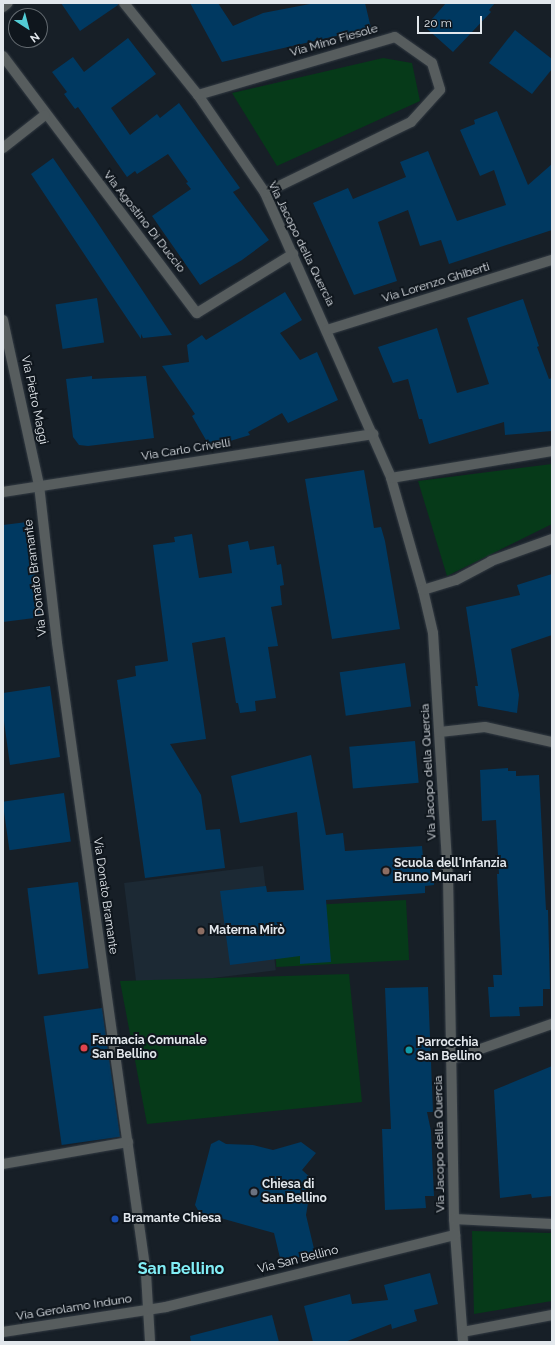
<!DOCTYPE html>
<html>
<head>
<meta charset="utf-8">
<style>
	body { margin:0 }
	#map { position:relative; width:555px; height:1345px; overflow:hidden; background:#171f27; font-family:Raleway,sans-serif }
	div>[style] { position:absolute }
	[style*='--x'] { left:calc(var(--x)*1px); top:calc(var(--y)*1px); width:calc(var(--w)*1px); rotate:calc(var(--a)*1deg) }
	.built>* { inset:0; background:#1c2934; transform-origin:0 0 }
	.green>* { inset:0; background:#063a19; transform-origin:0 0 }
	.building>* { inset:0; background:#003961; transform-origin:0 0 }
	.roads { filter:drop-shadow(0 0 1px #333b43) drop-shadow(0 0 1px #333b43) }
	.street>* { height:10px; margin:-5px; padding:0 5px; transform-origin:5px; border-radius:5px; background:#575d5e }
	.dots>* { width:11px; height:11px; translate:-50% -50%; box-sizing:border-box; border:2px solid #0f161d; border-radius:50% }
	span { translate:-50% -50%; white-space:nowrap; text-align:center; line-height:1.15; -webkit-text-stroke:4px #0f161d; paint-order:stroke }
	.street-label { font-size:12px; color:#e2e7ec }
	.poi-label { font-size:12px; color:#e2e7ec; font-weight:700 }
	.left { translate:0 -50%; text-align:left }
	.district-label { font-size:16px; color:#81edf5; font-weight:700 }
	.frame { position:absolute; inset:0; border:4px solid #e2e7ec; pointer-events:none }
	.north { position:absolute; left:8px; top:8px; width:40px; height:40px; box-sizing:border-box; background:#0f161d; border:1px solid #636a70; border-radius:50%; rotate:144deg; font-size:11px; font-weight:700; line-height:16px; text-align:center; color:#e2e7ec }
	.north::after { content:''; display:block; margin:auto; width:14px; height:18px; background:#52ccd5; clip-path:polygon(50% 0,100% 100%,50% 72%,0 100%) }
	.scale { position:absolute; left:417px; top:16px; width:65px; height:18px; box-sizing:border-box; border:2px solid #e2e7ec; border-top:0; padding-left:5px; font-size:12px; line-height:14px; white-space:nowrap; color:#e2e7ec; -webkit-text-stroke:3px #0f161d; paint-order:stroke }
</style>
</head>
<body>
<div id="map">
	<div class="built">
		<div style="left:263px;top:866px;width:105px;height:140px;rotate:83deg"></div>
	</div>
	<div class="green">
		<div style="clip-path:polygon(383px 58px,412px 63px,420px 101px,277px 166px,232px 93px)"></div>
		<div style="clip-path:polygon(552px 464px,552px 524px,447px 576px,418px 481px)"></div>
		<div style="left:406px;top:900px;width:60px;height:133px;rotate:87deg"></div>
		<div style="clip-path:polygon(349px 974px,362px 1102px,147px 1124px,120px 981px)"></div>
		<div style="clip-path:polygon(472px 1231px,552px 1233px,552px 1301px,474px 1314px)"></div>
	</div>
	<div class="building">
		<div style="clip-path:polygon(61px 3px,118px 3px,118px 5px,80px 31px)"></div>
		<div style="clip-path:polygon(190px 3px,218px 3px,233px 26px,263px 13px,315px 3px,365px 3px,371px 28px,222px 62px)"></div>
		<div style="clip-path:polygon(446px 3px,495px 3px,489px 10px,491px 12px,453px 52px,425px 27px)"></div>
		<div style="clip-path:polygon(515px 30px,552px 59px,552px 69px,532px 94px,489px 63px)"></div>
		<div style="clip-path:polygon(128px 38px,156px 74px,111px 108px,130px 135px,157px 114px,160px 118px,179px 103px,240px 188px,233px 192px,269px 240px,242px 260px,200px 285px,152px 216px,191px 189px,186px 183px,188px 182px,168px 154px,137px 174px,135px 171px,127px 177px,78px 107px,75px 109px,64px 94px,67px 92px,52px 72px,73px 57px,84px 72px)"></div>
		<div style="clip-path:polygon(497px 111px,528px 185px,552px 164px,552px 230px,449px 264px,441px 240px,420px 246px,408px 210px,378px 222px,397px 281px,354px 295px,313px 203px,348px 188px,353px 199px,406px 177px,400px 162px,428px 151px,457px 221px,506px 205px,494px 170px,480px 176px,460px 130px,475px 124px,474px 120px)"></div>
		<div style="clip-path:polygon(53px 158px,95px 219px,172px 335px,143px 338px,141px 334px,141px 339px,112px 296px,31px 174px)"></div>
		<div style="clip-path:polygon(285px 292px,302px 320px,280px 333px,300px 360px,317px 352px,338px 400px,288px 423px,282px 413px,248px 432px,250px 435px,210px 447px,192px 416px,195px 414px,162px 366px,189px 362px,187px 345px,202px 335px,206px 340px)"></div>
		<div style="left:97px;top:298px;width:45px;height:42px;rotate:81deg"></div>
		<div style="clip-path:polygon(523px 299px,539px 346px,537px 347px,549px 379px,552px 378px,552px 431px,505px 435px,504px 422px,429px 444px,422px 419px,419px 419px,408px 379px,393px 383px,378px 347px,437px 328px,457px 393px,489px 384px,467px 318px)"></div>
		<div style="clip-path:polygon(92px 376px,92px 379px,146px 376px,154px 438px,88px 446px,79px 445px,73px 437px,66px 379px)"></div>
		<div style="clip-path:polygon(364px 470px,374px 528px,381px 527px,385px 541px,400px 629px,332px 639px,305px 479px)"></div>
		<div style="clip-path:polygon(27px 522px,42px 617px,3px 622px,3px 525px)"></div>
		<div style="clip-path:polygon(192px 534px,199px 578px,232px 573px,228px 545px,248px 541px,250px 550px,274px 546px,277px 565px,281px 564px,284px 585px,280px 586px,282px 605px,271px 607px,278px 646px,268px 647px,276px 698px,255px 701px,256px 711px,240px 713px,238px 703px,236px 703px,225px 637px,192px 643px,206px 739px,170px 744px,201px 795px,206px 830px,220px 829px,225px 868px,145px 878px,117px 680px,136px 676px,135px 666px,168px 661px,153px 545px,175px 542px,174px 537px)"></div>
		<div style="clip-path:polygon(552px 574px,552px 635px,511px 649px,519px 695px,517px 713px,478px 706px,475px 686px,478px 686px,466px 607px,520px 595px,517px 585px)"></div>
		<div style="left:405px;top:663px;width:44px;height:66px;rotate:82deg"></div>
		<div style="clip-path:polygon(50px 686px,60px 757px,10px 765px,3px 714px,3px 693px)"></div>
		<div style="left:415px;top:741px;width:42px;height:66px;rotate:85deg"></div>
		<div style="clip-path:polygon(311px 755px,326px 835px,343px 833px,345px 851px,422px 846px,424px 869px,433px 868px,434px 885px,425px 886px,425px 893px,326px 900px,331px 962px,300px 964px,300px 956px,230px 965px,220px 891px,266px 886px,267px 892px,304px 890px,297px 812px,240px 823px,231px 776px)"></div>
		<div style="clip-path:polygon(508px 768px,508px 771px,516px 771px,516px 776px,539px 775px,546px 910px,548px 910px,550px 989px,543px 989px,543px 1006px,519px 1007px,520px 1016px,490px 1017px,488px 987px,494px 987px,493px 975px,502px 975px,497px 874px,499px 874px,496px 820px,482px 821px,480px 770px)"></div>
		<div style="left:64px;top:793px;width:49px;height:62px;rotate:82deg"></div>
		<div style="left:78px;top:882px;width:87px;height:51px;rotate:83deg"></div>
		<div style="clip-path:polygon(428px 987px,433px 1112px,427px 1112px,431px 1131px,434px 1196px,425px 1196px,426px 1208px,385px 1210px,382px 1129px,391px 1129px,385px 988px)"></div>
		<div style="left:102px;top:1008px;width:130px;height:59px;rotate:82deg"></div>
		<div style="clip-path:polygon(552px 1066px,552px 1196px,532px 1198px,531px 1194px,500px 1198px,494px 1090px)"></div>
		<div style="clip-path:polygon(219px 1140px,226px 1144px,253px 1145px,273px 1150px,301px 1142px,316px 1153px,302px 1170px,312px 1179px,306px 1215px,315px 1253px,281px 1262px,274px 1233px,199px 1212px,195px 1205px,211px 1144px)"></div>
		<div style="clip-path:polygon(430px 1273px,438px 1304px,414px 1310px,417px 1321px,392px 1329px,391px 1324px,345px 1342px,313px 1342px,304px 1306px,350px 1294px,352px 1304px,388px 1300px,384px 1285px)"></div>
		<div style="clip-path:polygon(272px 1315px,279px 1342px,191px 1342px,190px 1336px)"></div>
	</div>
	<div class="roads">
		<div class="street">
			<div style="--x:124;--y:3;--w:118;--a:51.2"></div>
			<div style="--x:198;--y:95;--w:119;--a:55.6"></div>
			<div style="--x:265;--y:193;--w:312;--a:66.1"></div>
			<div style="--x:391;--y:478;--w:116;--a:74.1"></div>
			<div style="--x:423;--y:590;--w:44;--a:76.9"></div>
			<div style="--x:433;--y:633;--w:242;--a:86.5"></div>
			<div style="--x:448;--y:875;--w:344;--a:89"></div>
			<div style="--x:454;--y:1219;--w:123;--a:85.8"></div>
			<div style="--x:3;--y:7;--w:6;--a:-39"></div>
			<div style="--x:3;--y:56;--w:322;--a:53"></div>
			<div style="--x:197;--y:313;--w:113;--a:-31.6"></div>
			<div style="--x:198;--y:95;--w:205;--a:-16.4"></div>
			<div style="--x:395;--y:37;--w:45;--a:35.1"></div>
			<div style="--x:432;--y:63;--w:28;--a:73"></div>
			<div style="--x:440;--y:90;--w:43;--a:132.2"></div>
			<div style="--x:411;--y:122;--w:162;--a:154.1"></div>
			<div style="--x:3;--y:148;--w:53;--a:-38.2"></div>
			<div style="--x:3;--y:320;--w:169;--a:77.7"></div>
			<div style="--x:39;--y:485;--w:159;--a:83.5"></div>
			<div style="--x:57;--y:643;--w:637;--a:81.97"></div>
			<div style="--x:146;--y:1274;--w:68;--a:86.6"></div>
			<div style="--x:327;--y:330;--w:236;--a:-17.3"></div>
			<div style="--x:391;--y:478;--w:163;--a:-9.5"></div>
			<div style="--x:3;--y:492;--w:375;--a:-8.9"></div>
			<div style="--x:423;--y:590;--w:34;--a:-17"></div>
			<div style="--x:456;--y:580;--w:40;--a:-28"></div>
			<div style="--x:491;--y:561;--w:65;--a:-19.8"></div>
			<div style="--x:440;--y:732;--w:45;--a:-6.3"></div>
			<div style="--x:485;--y:727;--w:69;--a:12.6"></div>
			<div style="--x:452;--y:1059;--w:106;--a:-19.3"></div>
			<div style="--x:3;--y:1164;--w:127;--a:-10"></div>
			<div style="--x:454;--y:1219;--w:98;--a:2.9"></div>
			<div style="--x:3;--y:1332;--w:165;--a:-8.7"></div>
			<div style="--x:166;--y:1307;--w:298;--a:-14"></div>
			<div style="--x:463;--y:1332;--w:91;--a:-10.8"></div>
		</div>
	</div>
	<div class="dots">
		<div style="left:386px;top:871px;background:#8d6e63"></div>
		<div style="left:201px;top:931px;background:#8d6e63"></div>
		<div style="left:84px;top:1048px;background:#e0444e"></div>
		<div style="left:409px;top:1050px;background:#0f9aa8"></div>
		<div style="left:254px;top:1192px;background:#6b7280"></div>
		<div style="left:115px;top:1219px;background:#1a4fb4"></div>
	</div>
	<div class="street-label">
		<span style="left:334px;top:41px;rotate:-16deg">Via Mino Fiesole</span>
		<span style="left:144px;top:222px;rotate:52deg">Via Agostino Di Duccio</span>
		<span style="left:301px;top:244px;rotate:64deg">Via Jacopo della Quercia</span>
		<span style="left:436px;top:283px;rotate:-17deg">Via Lorenzo Ghiberti</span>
		<span style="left:34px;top:400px;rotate:78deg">Via Pietro Maggi</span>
		<span style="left:186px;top:450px;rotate:-9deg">Via Carlo Crivelli</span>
		<span style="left:36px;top:578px;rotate:-97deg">Via Donato Bramante</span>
		<span style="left:429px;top:772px;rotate:-93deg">Via Jacopo della Quercia</span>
		<span style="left:105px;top:896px;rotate:82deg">Via Donato Bramante</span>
		<span style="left:440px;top:1144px;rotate:-91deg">Via Jacopo della Quercia</span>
		<span style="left:298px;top:1260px;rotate:-14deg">Via San Bellino</span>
		<span style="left:74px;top:1308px;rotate:-9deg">Via Gerolamo Induno</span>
	</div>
	<div class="poi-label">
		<span class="left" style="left:394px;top:871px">Scuola dell'Infanzia<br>Bruno Munari</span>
		<span class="left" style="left:209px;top:931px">Materna Mirò</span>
		<span class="left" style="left:92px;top:1048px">Farmacia Comunale<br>San Bellino</span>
		<span class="left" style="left:417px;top:1050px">Parrocchia<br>San Bellino</span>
		<span class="left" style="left:262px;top:1192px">Chiesa di<br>San Bellino</span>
		<span class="left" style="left:123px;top:1219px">Bramante Chiesa</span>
	</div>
	<div class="district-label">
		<span style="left:181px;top:1269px">San Bellino</span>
	</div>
	<div class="frame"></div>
	<div class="north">N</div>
	<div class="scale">20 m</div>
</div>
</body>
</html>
